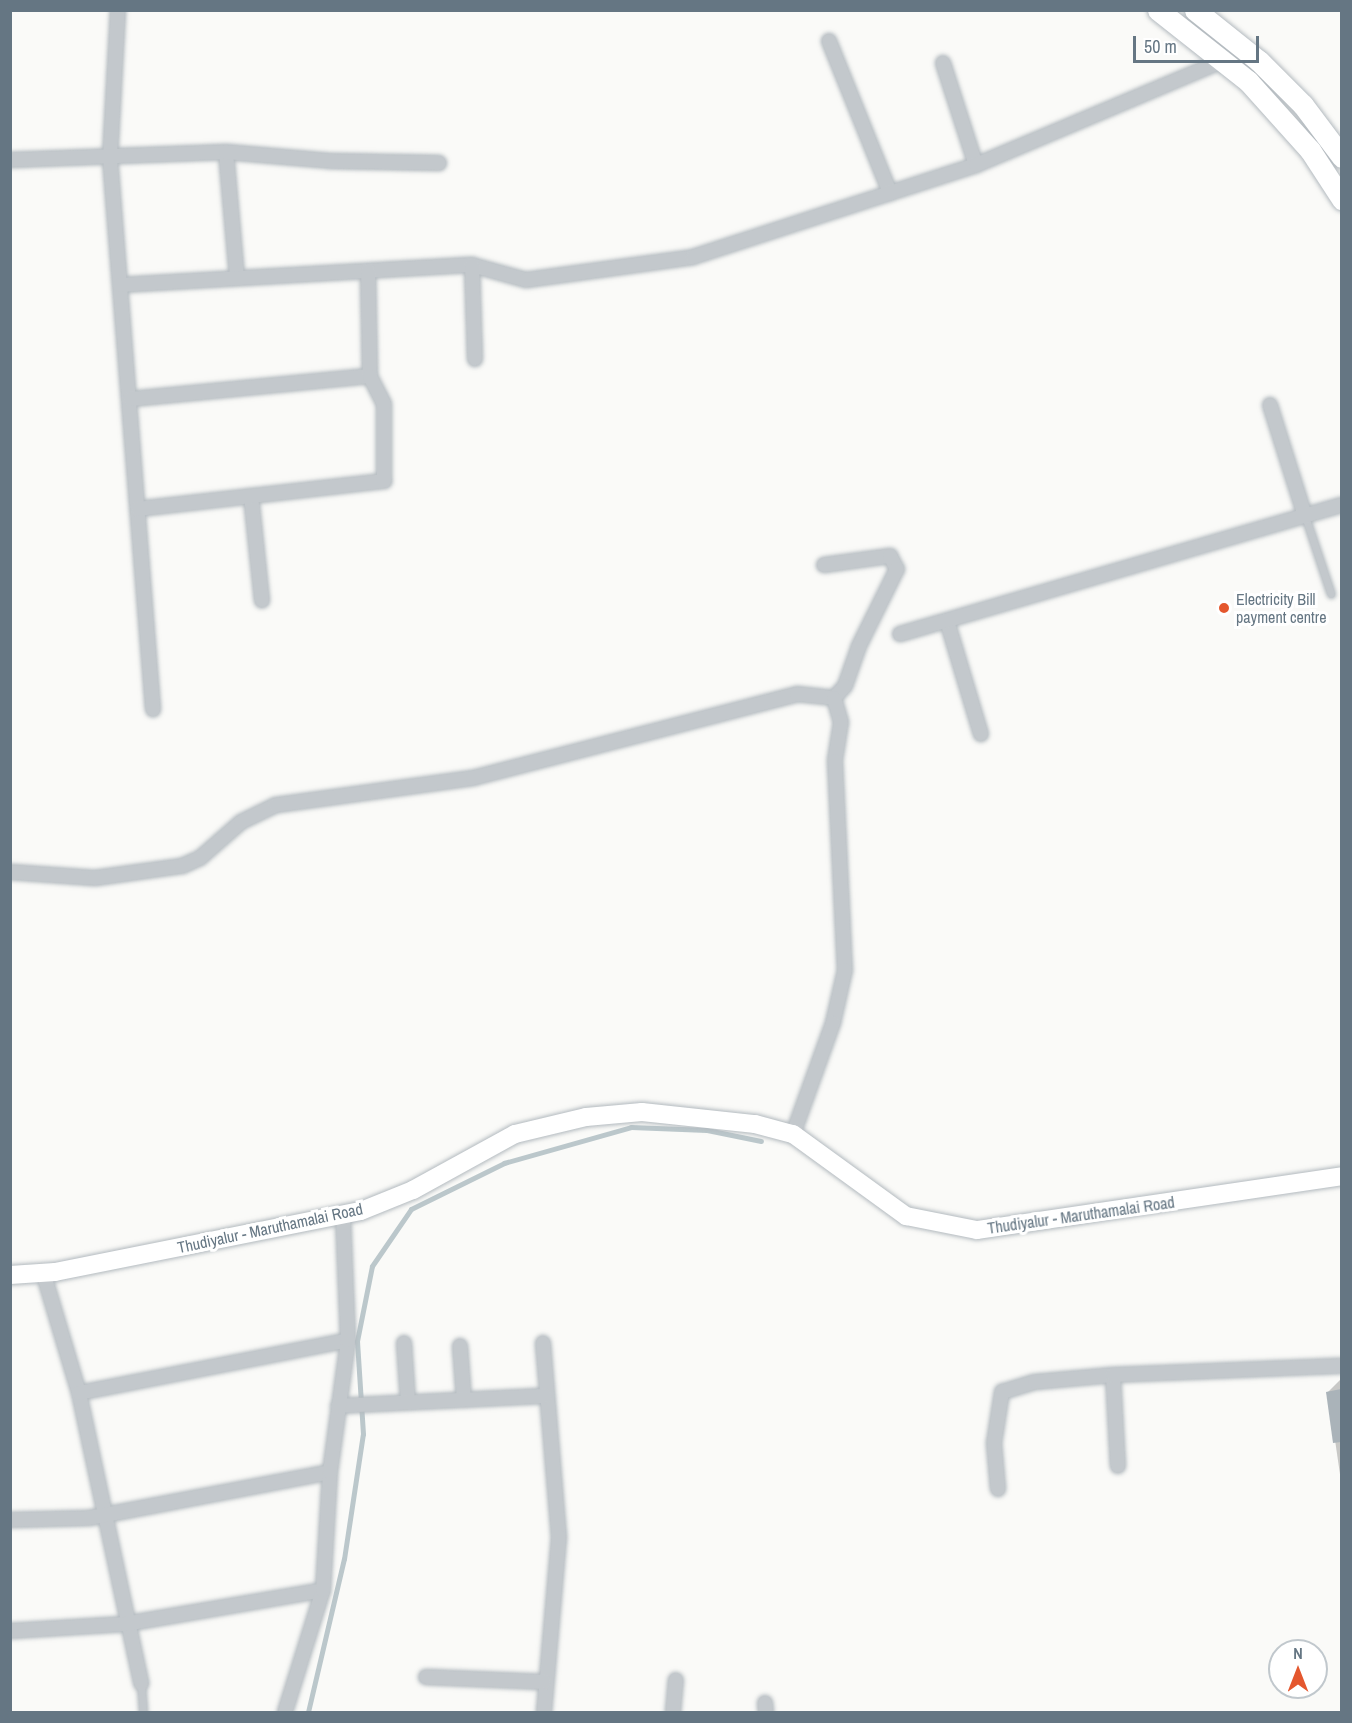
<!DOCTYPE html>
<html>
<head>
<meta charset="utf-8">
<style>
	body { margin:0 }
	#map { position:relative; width:1352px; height:1723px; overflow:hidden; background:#fafaf8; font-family:"Archivo Narrow",sans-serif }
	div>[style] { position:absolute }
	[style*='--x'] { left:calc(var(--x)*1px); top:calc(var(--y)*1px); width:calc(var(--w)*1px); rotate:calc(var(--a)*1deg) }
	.shadow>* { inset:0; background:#0003 }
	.stream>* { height:5px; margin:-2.5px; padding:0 2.5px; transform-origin:2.5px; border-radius:2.5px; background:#bbc7cb }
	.building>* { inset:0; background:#aab3b9 }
	.roads { filter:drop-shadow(0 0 2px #b3babf) drop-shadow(0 0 2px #b3babf) }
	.service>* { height:7px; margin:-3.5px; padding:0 3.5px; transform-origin:3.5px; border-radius:3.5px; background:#c3c8cc }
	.minor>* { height:14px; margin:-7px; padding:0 7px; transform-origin:7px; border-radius:7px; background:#c3c8cc }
	.secondary>* { height:18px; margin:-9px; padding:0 9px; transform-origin:9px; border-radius:9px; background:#fff }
	.trunk>* { height:21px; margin:-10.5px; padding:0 10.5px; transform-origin:10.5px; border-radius:10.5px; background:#fff }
	.dots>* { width:16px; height:16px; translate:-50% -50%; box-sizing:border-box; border:3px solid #fff; border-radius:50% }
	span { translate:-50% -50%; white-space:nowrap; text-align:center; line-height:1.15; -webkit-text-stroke:6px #fff; paint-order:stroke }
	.poi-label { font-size:16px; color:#657683 }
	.left { translate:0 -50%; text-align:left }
	.street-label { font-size:16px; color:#657683 }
	.frame { position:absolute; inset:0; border:12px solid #657683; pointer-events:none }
	.north { position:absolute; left:1268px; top:1639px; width:60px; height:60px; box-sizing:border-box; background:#fff; border:2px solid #c1c8cd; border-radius:50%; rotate:0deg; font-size:16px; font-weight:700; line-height:24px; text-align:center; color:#657683 }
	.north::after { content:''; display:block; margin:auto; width:21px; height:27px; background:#e4572e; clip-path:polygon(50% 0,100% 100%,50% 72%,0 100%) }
	.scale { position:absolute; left:1133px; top:36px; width:126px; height:27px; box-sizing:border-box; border:3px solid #657683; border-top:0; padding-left:8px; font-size:18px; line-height:21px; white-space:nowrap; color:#657683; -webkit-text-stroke:4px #fff; paint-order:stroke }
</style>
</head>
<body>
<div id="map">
	<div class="shadow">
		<div style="clip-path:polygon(1342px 1378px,1342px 1488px,1328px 1392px)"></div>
	</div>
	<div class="stream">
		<div style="--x:308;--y:1712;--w:157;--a:-76.8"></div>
		<div style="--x:344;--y:1559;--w:126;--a:-81.4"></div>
		<div style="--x:363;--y:1434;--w:93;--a:-93.7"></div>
		<div style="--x:357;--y:1341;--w:76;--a:-78.7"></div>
		<div style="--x:372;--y:1266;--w:69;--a:-55.6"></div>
		<div style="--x:411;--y:1209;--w:104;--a:-26.3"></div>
		<div style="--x:504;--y:1163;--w:132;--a:-15.8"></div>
		<div style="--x:631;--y:1127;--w:76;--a:2.3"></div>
		<div style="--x:707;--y:1130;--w:55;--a:11.5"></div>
	</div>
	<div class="building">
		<div style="clip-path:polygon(1341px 1389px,1341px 1442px,1333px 1443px,1326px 1392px)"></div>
	</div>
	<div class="roads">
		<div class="service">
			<div style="--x:1305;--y:516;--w:82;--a:71.6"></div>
			<div style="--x:141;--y:1683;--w:29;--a:86"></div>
		</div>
		<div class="minor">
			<div style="--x:118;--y:10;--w:148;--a:93.1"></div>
			<div style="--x:110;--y:158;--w:553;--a:85.54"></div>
			<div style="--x:829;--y:41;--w:164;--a:68.1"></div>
			<div style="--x:943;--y:63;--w:107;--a:72.1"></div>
			<div style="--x:226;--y:152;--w:126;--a:85"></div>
			<div style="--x:10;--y:160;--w:216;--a:-2.1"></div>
			<div style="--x:226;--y:152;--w:104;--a:4.9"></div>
			<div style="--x:330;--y:161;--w:109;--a:1.1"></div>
			<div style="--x:472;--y:265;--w:56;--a:15.5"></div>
			<div style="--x:526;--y:280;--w:169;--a:-7.8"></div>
			<div style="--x:693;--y:257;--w:298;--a:-18"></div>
			<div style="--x:976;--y:165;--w:267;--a:-22.9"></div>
			<div style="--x:120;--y:285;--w:353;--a:-3.3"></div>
			<div style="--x:472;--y:265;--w:94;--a:88.2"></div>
			<div style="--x:130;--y:399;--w:241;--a:-5.5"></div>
			<div style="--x:370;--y:376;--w:105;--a:-91.1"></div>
			<div style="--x:1270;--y:405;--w:116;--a:72.5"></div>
			<div style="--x:251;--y:496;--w:105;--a:84"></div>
			<div style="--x:138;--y:509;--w:248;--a:-6.5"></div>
			<div style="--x:384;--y:481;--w:77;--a:-90"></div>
			<div style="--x:384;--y:404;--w:31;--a:-117"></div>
			<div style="--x:824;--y:565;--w:67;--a:-7.8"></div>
			<div style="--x:890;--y:556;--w:15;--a:62"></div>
			<div style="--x:897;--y:569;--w:86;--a:116.3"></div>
			<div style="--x:859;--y:646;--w:42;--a:109.3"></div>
			<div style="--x:845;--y:686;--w:16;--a:133"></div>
			<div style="--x:947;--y:621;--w:118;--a:73.3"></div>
			<div style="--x:900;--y:634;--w:460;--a:-16.3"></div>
			<div style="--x:10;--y:872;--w:85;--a:4"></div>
			<div style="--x:95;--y:878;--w:88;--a:-7.9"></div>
			<div style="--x:182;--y:866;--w:20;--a:-24"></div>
			<div style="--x:200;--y:858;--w:55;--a:-41.3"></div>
			<div style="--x:241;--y:822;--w:39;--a:-26"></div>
			<div style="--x:276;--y:805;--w:199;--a:-7.8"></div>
			<div style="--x:473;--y:778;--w:335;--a:-14.5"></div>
			<div style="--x:797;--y:694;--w:37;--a:6"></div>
			<div style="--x:834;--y:698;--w:25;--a:74"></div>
			<div style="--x:841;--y:722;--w:39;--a:99"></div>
			<div style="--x:835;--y:761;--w:209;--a:87.3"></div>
			<div style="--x:845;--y:970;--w:54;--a:102.8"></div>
			<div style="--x:833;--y:1023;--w:118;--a:109.8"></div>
			<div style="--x:43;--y:1272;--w:126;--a:73.4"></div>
			<div style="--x:79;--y:1393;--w:297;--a:77.9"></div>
			<div style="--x:404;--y:1343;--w:59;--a:86.1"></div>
			<div style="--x:543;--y:1343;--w:195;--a:85.3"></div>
			<div style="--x:559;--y:1537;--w:176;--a:94.9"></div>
			<div style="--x:460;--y:1346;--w:54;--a:85.8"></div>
			<div style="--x:1113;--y:1375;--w:91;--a:86.9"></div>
			<div style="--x:79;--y:1393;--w:274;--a:-11.1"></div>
			<div style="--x:338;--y:1406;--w:207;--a:-2.8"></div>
			<div style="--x:998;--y:1489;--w:46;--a:-95"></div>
			<div style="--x:994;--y:1443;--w:52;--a:-81.1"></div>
			<div style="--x:1002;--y:1392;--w:34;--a:-17"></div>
			<div style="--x:1035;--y:1382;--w:78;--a:-5.1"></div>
			<div style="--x:1113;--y:1375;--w:229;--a:-2.3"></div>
			<div style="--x:10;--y:1520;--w:79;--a:-1.5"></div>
			<div style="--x:89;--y:1518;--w:245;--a:-10.8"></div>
			<div style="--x:10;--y:1631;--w:115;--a:-3.5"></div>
			<div style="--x:125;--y:1624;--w:201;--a:-9.7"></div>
			<div style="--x:426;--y:1677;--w:118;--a:2.4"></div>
			<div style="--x:765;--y:1703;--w:9;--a:84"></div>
			<div style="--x:285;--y:1712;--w:128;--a:-72.7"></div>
			<div style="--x:323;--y:1590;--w:118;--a:-86.6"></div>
			<div style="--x:330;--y:1472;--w:133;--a:-82.2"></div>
			<div style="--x:348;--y:1340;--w:125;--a:-92.3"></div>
			<div style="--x:673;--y:1712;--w:32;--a:-85"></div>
		</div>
		<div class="secondary">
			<div style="--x:10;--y:1275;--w:45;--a:-3.8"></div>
			<div style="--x:55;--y:1272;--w:312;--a:-11.3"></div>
			<div style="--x:361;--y:1211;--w:56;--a:-22"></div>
			<div style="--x:413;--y:1190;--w:116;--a:-28.8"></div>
			<div style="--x:515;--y:1134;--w:73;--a:-13.5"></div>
			<div style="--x:586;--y:1117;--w:56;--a:-5.1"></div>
			<div style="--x:642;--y:1112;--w:114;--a:6.1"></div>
			<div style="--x:755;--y:1124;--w:39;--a:15"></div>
			<div style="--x:793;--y:1134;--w:140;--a:36"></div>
			<div style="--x:906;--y:1216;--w:72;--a:11.2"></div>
			<div style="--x:977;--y:1230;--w:369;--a:-8.4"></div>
		</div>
		<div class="trunk">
			<div style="--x:1158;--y:10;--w:115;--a:38.3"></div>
			<div style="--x:1248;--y:81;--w:93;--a:48.1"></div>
			<div style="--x:1310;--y:150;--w:59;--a:56.9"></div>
			<div style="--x:1195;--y:10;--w:82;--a:38.6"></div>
			<div style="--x:1259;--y:61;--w:62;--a:45"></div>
			<div style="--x:1303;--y:105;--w:65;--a:53.1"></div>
		</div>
	</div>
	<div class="dots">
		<div style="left:1224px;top:608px;background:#e4572e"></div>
	</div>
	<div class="poi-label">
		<span class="left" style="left:1236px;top:608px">Electricity Bill<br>payment centre</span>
	</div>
	<div class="street-label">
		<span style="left:1081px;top:1215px;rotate:-8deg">Thudiyalur - Maruthamalai Road</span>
		<span style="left:270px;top:1228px;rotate:-12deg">Thudiyalur - Maruthamalai Road</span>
	</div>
	<div class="frame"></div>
	<div class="north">N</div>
	<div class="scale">50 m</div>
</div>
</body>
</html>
